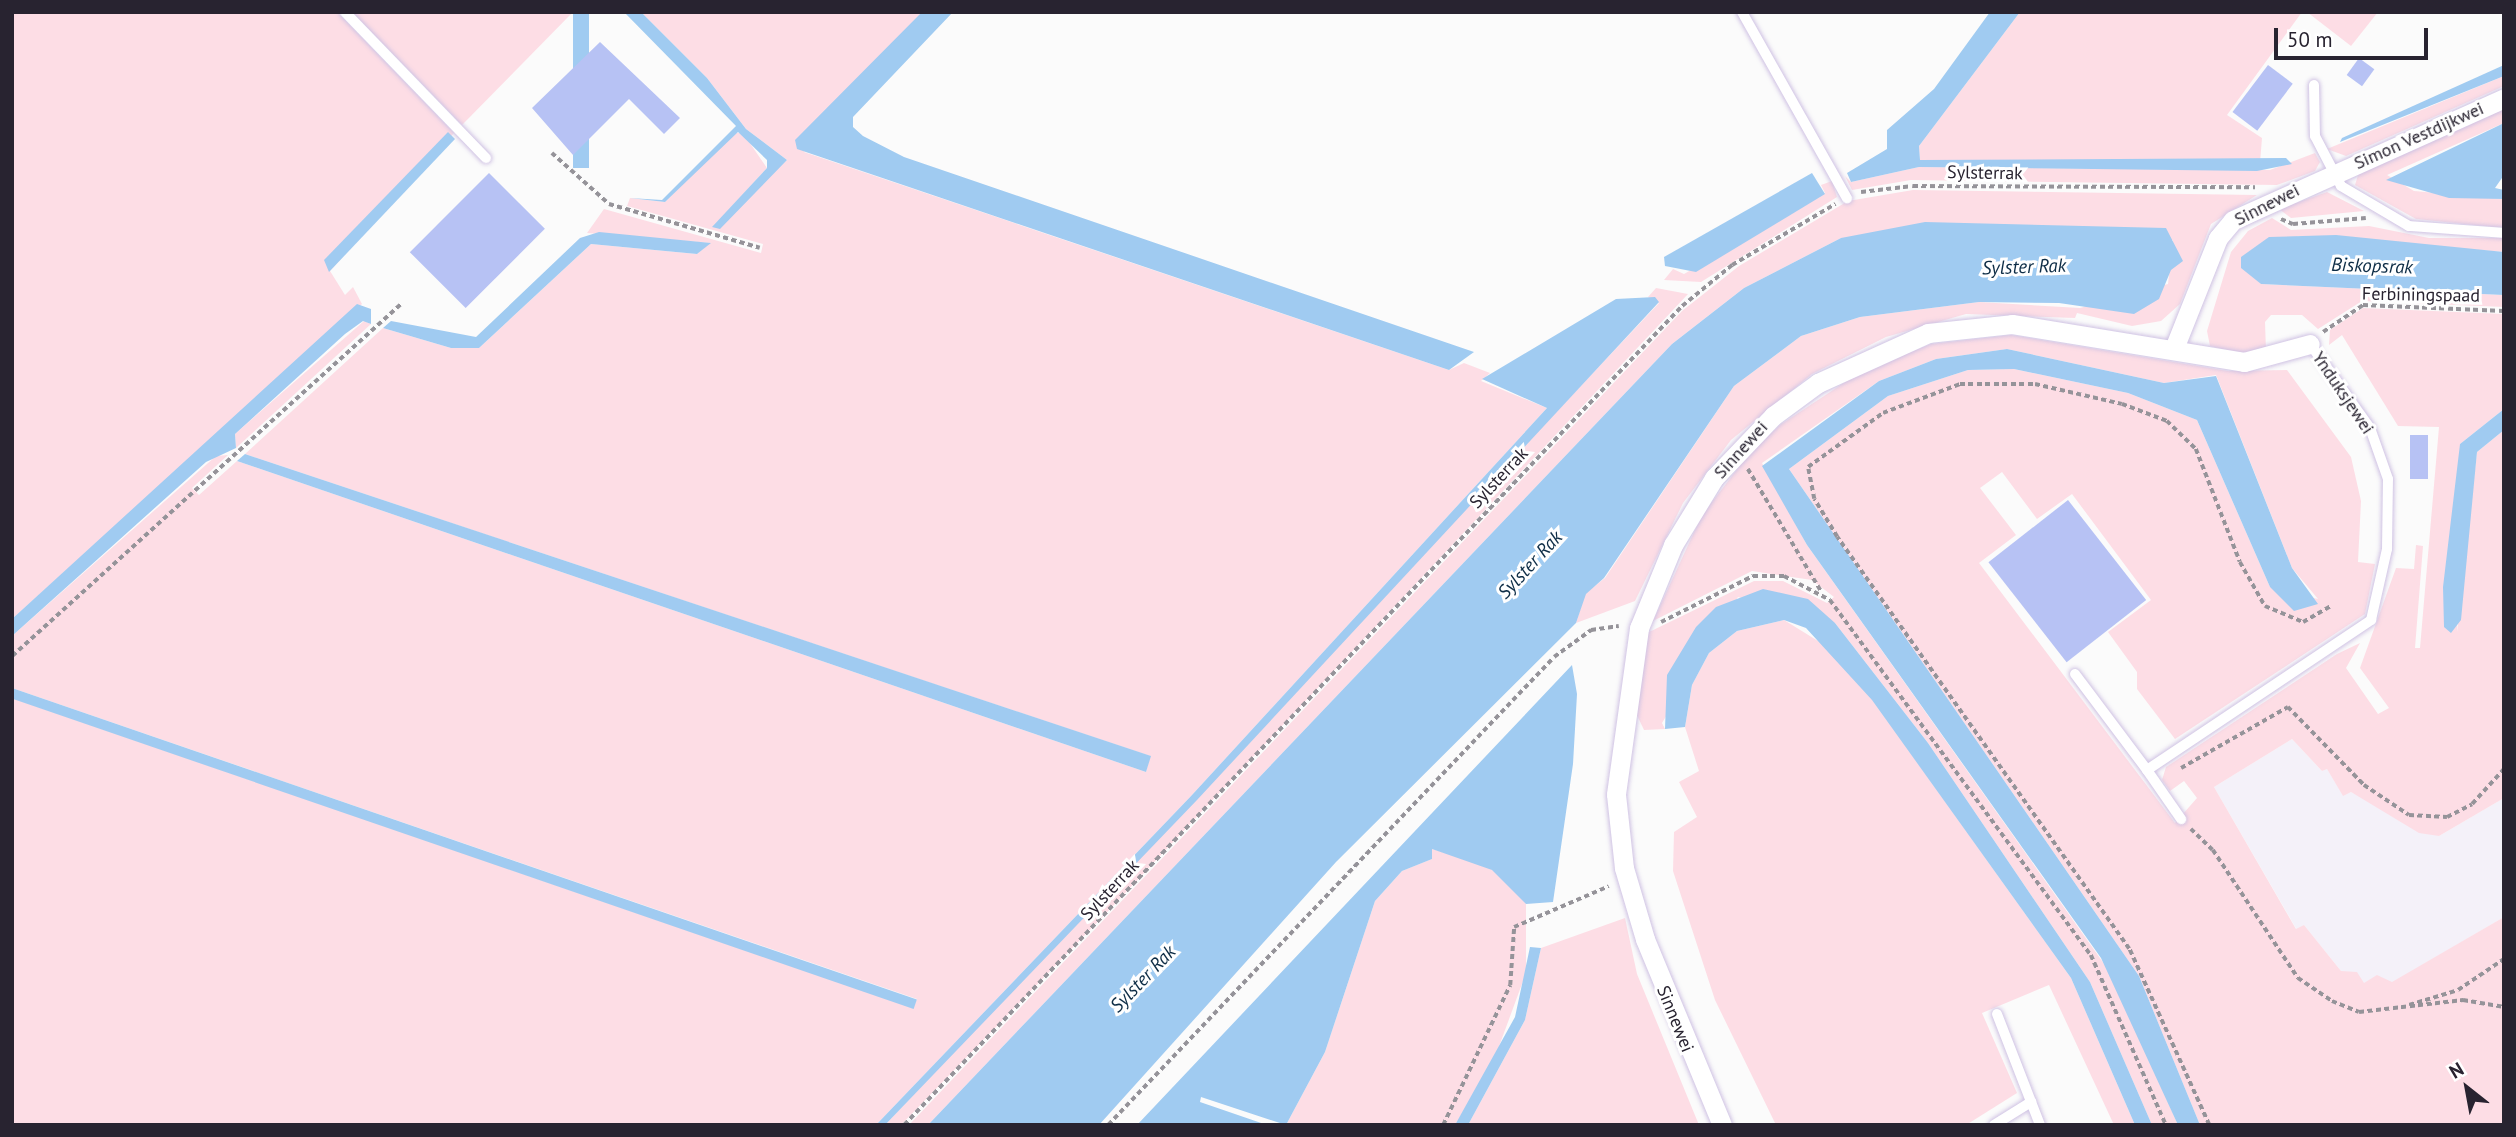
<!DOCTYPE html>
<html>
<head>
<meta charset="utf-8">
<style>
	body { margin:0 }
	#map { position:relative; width:2516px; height:1137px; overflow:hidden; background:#fbfbfb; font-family:"PT Sans",sans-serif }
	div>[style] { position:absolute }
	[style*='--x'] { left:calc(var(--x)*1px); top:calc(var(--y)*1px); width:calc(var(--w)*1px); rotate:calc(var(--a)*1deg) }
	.built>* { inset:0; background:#f4f1f9 }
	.green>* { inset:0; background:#fddde5 }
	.water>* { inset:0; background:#a0cbf1; transform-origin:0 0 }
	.building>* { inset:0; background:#b7c2f4; transform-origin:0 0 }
	.path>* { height:3.5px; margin-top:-1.75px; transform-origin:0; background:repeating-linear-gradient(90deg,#959399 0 5px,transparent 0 8.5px) }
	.roads { filter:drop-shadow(0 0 2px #cfc2e3) drop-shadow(0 0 2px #cfc2e3) }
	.service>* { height:10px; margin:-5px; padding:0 5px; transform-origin:5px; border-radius:5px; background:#fff }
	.minor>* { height:19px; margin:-9.5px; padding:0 9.5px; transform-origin:9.5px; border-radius:9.5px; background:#fff }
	span { translate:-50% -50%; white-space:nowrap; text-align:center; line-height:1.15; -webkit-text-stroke:6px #fff; paint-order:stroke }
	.street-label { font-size:18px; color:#282330 }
	.water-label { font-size:19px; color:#0e2d46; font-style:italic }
	.frame { position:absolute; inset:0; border:14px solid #282330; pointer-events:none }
	.north { position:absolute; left:2432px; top:1053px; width:70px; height:70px; -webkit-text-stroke:5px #fff; paint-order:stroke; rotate:329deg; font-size:19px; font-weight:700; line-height:28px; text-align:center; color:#282330 }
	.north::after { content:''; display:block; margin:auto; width:24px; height:32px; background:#282330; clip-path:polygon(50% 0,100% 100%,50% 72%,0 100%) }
	.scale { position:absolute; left:2274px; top:28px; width:154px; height:32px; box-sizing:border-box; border:4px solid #282330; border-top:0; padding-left:9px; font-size:21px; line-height:24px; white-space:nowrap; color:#282330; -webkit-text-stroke:5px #fff; paint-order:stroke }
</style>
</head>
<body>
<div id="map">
	<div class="built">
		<div style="clip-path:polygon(2292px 739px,2322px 771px,2327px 769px,2343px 795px,2351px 792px,2439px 836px,2504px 798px,2504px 917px,2392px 983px,2364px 983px,2341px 971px,2304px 925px,2297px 930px,2214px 787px)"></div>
	</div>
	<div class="green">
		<div style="clip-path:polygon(12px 12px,337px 12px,454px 133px,330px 271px,345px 295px,353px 287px,362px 304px,12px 619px)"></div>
		<div style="clip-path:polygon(352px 12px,573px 12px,462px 125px)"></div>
		<div style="clip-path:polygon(641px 12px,922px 12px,804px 152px,1449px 370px,1464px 363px,1490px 373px,1481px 381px,1547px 408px,1192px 795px,876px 1125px,12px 1125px,12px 698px,913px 1008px,917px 999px,12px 688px,12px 636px,216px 456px,228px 455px,192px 488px,199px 495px,237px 461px,1146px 772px,1150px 756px,245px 454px,383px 328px,451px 348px,479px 348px,591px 244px,697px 254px,710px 243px,587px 233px,604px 209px,761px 253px,763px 244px,627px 206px,630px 198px,665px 202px,733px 133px,743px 133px,767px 168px,713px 227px,787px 160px,746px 129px,707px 78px)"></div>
		<div style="clip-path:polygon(2020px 12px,2302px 12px,2227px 115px,2262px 138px,2260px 163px,1920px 160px,1919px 146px)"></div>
		<div style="clip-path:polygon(2307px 12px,2378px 12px,2351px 46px)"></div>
		<div style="clip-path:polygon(2504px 76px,2504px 86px,2346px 156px,2327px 149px)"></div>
		<div style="clip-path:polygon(2504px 108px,2504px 123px,2387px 175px,2414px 191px,2504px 199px,2504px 228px,2416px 219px,2355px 185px,2359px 172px)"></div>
		<div style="clip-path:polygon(2315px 153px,2320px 162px,2315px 171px,2277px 185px,1911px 180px,1852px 190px,1845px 176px,1851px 182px,1919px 167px,2270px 170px)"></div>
		<div style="clip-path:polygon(1832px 181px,1837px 197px,1701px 282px,1664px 280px,1673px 269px,1684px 274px,1825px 193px,1821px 185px)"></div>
		<div style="clip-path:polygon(1913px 190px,2257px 195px,2211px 224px,2180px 304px,2161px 321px,2132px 326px,2077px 313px,2075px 318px,1966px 314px,1886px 337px,1812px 374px,1731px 440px,1683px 503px,1635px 601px,1576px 623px,1582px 604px,1503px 658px,1605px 578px,1734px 386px,1801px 336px,1860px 317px,1979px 302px,2080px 308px,2168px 284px,2173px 240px,1841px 238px,1744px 288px,1672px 344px,928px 1125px,909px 1125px,1682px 311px,1739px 266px,1848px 201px)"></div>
		<div style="clip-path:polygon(2327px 192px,2364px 211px,2291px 218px,2279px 209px)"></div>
		<div style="clip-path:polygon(2272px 218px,2291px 230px,2369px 226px,2429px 238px,2504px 238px,2504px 252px,2298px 236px,2251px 273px,2261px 284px,2504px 295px,2504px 307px,2362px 301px,2318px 329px,2302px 315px,2271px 315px,2265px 322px,2266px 351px,2246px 355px,2210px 346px,2207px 331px,2231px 252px,2248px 231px)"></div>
		<div style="clip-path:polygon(1656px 288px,1688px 294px,1111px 908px,901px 1125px,885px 1125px,1659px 303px,1648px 297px)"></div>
		<div style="clip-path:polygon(2363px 308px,2504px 314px,2504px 409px,2460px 444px,2457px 632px,2477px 452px,2504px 430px,2504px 798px,2439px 836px,2419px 833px,2351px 792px,2343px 796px,2327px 769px,2322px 771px,2292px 739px,2214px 787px,2296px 929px,2304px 925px,2341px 971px,2357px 972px,2364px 983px,2377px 975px,2392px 982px,2504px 917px,2504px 1125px,2200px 1125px,2139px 976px,1789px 469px,1888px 396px,1968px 370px,2014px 369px,2128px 393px,2197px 420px,2270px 587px,2318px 599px,2292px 568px,2216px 375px,2164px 383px,2007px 349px,1936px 359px,1879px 381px,1762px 463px,1807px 545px,2112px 975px,2178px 1125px,2152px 1125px,2090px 982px,1928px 743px,1835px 623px,1738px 597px,1662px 723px,1665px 729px,1644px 730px,1636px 713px,1645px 634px,1754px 581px,1783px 581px,1827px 603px,1834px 597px,1812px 580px,1752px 571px,1653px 621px,1702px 515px,1749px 454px,1780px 425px,1862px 371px,1931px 344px,2011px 335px,2228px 371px,2287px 370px,2351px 457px,2361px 501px,2358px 562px,2375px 564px,2365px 614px,2175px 739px,2137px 689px,2137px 672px,2108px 632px,2151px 600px,2072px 494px,2037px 519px,2002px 472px,1980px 488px,2016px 535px,1979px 563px,2175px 823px,2197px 798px,2184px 781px,2170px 791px,2162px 780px,2166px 767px,2337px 654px,2360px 643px,2346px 668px,2378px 714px,2389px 708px,2360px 668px,2396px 568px,2414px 569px,2416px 545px,2423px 546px,2415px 648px,2420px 648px,2439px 427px,2398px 426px,2342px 335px,2329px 345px,2330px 330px)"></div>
		<div style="clip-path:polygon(364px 321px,371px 324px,236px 448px,235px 434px)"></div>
		<div style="clip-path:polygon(1784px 620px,1831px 649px,1872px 699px,2071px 978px,2135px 1125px,2114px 1125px,2049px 985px,1982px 1013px,2017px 1093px,1966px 1125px,1776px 1125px,1715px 1000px,1673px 871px,1674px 832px,1697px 817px,1679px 782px,1699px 771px,1685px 727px,1692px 685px,1709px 653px,1737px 631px)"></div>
		<div style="clip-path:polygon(1432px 849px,1482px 864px,1504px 877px,1526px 904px,1526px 973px,1494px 1060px,1455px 1125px,1286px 1125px,1325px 1052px,1375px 901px,1402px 871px,1432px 859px)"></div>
		<div style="clip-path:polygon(1625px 918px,1637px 974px,1699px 1125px,1468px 1125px,1525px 1020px,1541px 948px)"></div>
	</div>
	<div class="water">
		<div style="left:573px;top:12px;width:16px;height:156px"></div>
		<div style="clip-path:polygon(624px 12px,641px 12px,707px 78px,746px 129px,787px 160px,720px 229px,712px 227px,767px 168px,767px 160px,738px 132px,665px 202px,630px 198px,662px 200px,736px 126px)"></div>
		<div style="clip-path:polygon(922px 12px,953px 12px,853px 117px,853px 127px,863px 136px,904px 157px,1474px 352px,1449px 370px,797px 149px,795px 140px)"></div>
		<div style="clip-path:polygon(1990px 12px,2020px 12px,1919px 146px,1920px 160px,2286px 158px,2292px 164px,2257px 171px,1919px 167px,1851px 182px,1847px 173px,1887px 149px,1887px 130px,1934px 89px)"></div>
		<div style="clip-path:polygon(2504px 65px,2504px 76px,2340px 142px,2342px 138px)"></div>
		<div style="clip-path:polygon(2504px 123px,2504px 175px,2495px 188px,2504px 190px,2504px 199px,2449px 198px,2386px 180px)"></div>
		<div style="clip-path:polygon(448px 132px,455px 139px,329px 272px,324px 260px)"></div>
		<div style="clip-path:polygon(1812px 173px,1825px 194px,1696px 272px,1665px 266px,1664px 257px)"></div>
		<div style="clip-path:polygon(1925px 222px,2166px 228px,2183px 261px,2171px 270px,2159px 299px,2134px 314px,2059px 303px,1979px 302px,1860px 317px,1801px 336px,1734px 386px,1604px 578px,1586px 594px,1576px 623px,1336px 862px,1099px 1125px,928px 1125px,1672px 344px,1744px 288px,1841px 238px)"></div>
		<div style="clip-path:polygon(599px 232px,711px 243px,697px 254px,591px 244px,479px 348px,451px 348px,383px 328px,391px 321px,476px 337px,580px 238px)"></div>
		<div style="clip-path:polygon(2336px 235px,2504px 252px,2504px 295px,2261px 284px,2241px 268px,2241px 257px,2269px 237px)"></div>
		<div style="clip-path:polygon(1616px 299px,1655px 297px,1659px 302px,1197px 800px,885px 1125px,876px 1125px,1192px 795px,1547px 408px,1482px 379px)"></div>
		<div style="clip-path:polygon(357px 304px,371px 309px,371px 324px,363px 321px,345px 334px,235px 434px,236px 448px,206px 462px,12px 636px,12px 619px)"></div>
		<div style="clip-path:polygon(2007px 349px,2164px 383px,2216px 376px,2292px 568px,2318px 604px,2294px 611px,2270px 587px,2197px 420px,2128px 393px,2014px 369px,1968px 370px,1888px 396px,1789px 469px,2139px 976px,2200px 1125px,2178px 1125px,2101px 958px,1807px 545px,1762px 466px,1879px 381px,1936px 359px)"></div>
		<div style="clip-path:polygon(2504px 409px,2504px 430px,2477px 452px,2461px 620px,2451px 633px,2444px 627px,2443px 587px,2460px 444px)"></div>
		<div style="clip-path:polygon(245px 454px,1151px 756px,1146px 772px,237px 461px)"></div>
		<div style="clip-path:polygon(1763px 589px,1808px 599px,1835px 623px,1928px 743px,2090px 982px,2152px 1125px,2135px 1125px,2071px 978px,1872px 700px,1806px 628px,1784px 620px,1737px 631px,1709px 653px,1692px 685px,1685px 727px,1665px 729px,1667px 675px,1696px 627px,1716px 607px)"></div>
		<div style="clip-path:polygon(1572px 665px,1577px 694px,1573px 764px,1553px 902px,1526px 904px,1492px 870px,1432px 849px,1432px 859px,1402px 871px,1375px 901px,1325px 1052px,1286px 1125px,1201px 1097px,1200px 1102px,1267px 1125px,1137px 1125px)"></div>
		<div style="left:12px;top:688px;width:957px;height:10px;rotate:19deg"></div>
		<div style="clip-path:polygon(1530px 947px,1541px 948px,1525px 1020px,1468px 1125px,1455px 1125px,1515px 1017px)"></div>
	</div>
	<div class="building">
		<div style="clip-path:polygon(600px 42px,680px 118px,664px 134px,629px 99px,573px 155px,532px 108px)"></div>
		<div style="left:2359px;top:58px;width:19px;height:21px;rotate:36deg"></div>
		<div style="left:2268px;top:65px;width:31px;height:59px;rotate:37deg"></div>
		<div style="left:489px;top:173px;width:79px;height:112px;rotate:45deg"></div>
		<div style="left:2410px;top:435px;width:18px;height:44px"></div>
		<div style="left:2068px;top:500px;width:127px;height:101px;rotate:52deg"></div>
	</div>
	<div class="path">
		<div style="--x:552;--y:153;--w:76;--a:41.8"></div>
		<div style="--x:609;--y:204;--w:157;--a:16.2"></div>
		<div style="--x:1861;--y:192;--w:52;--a:-6.6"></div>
		<div style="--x:1913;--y:186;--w:342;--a:0.2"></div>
		<div style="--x:2281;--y:219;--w:13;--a:23"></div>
		<div style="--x:2293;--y:224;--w:73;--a:-4.7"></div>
		<div style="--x:2323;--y:332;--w:48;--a:-34"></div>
		<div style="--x:2363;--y:305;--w:141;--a:2.4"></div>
		<div style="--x:1748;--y:469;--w:142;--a:59.1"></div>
		<div style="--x:1661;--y:622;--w:103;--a:-26.6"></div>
		<div style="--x:1753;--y:576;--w:31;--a:0"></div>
		<div style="--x:1784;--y:576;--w:52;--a:27.6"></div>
		<div style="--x:1830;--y:600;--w:441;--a:53.7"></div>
		<div style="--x:2091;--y:955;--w:186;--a:66.2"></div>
		<div style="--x:12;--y:656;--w:526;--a:-42.15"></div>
		<div style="--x:2181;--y:768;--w:123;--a:-29.7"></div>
		<div style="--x:2288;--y:707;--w:109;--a:45.7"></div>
		<div style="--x:2364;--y:785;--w:54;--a:33.7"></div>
		<div style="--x:2409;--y:815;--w:38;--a:3"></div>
		<div style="--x:2447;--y:817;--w:28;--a:-27"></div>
		<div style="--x:2472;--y:804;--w:47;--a:-47.6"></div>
		<div style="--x:2191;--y:829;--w:30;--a:44"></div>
		<div style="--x:2213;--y:850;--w:154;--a:56.4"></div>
		<div style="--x:2298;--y:978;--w:41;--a:34.1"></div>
		<div style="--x:2332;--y:1001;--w:29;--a:22"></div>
		<div style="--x:2359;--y:1012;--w:105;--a:-6.6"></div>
		<div style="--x:2463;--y:1000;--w:42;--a:9.7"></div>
		<div style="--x:2409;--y:1005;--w:51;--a:-17"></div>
		<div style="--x:2458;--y:990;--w:55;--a:-34"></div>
		<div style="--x:904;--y:1125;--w:1130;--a:-46.47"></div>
		<div style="--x:1682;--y:306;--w:65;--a:-39.4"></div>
		<div style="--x:1732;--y:265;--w:120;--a:-30.6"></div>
		<div style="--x:1108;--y:1125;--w:646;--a:-46.38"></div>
		<div style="--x:1554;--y:657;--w:46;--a:-36.1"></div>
		<div style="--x:1591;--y:630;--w:28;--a:-8"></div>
		<div style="--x:1443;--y:1125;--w:155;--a:-64.4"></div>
		<div style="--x:1510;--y:985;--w:58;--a:-86.1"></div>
		<div style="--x:1514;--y:927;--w:103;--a:-23.3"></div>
		<div style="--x:2209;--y:1125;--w:193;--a:-114.4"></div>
		<div style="--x:2129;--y:949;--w:505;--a:-125.33"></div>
		<div style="--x:1837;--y:537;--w:44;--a:-121.2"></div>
		<div style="--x:1814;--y:499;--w:33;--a:-101"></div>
		<div style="--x:1808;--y:467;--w:92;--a:-35.8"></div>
		<div style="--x:1883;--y:413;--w:82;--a:-20.6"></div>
		<div style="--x:1960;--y:384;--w:75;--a:0"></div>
		<div style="--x:2035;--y:384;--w:89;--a:12.9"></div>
		<div style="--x:2122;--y:404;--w:48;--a:20.7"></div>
		<div style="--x:2167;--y:421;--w:40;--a:44"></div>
		<div style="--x:2196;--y:449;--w:121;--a:68.7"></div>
		<div style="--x:2240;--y:562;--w:51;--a:60.4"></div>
		<div style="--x:2265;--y:606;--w:41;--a:22.8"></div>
		<div style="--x:2303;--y:622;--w:32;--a:-30"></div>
	</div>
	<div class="roads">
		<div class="service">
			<div style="--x:345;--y:12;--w:203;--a:46"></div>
			<div style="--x:1742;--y:12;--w:214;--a:60.6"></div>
			<div style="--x:2314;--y:85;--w:51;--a:88.9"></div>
			<div style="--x:2315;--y:136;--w:56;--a:62.5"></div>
			<div style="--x:2341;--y:186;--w:79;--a:30.5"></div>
			<div style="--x:2409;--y:226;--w:95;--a:4.2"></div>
			<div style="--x:2075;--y:674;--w:120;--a:53.1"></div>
			<div style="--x:2147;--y:770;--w:270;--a:-33.8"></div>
			<div style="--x:2371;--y:620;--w:73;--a:-77.3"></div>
			<div style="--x:2387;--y:549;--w:70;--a:-89.2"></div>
			<div style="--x:2388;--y:479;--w:54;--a:-109.4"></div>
			<div style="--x:2370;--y:428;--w:103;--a:-125.5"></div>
			<div style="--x:2147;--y:770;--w:60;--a:55.2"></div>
			<div style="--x:1997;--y:1014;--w:119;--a:68.8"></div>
			<div style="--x:1994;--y:1125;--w:44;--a:-31.9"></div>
		</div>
		<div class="minor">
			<div style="--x:2175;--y:346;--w:116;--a:-68.3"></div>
			<div style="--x:2218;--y:238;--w:23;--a:-50"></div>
			<div style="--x:2233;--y:220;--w:297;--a:-24.2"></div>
			<div style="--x:1722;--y:1125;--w:201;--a:-112.5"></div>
			<div style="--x:1645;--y:939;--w:74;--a:-106.5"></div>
			<div style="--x:1624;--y:868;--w:74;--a:-96.2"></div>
			<div style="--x:1616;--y:794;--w:168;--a:-82.1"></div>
			<div style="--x:1639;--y:628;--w:90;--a:-67.7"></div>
			<div style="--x:1673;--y:545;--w:79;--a:-58.5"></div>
			<div style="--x:1714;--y:478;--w:86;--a:-46.4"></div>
			<div style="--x:1773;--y:416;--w:56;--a:-36.3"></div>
			<div style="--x:1818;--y:383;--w:121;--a:-24.4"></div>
			<div style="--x:1928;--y:333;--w:84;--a:-6.1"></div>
			<div style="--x:2012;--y:324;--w:235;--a:9.3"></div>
			<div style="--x:2244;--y:362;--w:68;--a:-15.3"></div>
		</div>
	</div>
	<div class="street-label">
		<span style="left:2419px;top:136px;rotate:-24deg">Simon Vestdijkwei</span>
		<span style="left:1985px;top:173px;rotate:1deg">Sylsterrak</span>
		<span style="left:2267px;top:205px;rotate:-27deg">Sinnewei</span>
		<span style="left:2421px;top:295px;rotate:1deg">Ferbiningspaad</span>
		<span style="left:2343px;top:393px;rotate:56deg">Ynduksjewei</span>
		<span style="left:1741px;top:450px;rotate:-48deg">Sinnewei</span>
		<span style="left:1499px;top:478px;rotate:-47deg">Sylsterrak</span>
		<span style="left:1110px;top:890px;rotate:-47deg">Sylsterrak</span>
		<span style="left:1675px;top:1019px;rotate:68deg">Sinnewei</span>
	</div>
	<div class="water-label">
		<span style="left:2372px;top:266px;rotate:2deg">Biskopsrak</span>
		<span style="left:2024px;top:267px;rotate:-2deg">Sylster Rak</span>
		<span style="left:1530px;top:565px;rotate:-47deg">Sylster Rak</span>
		<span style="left:1143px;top:979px;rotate:-46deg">Sylster Rak</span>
	</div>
	<div class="frame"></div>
	<div class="north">N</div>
	<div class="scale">50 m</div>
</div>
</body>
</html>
